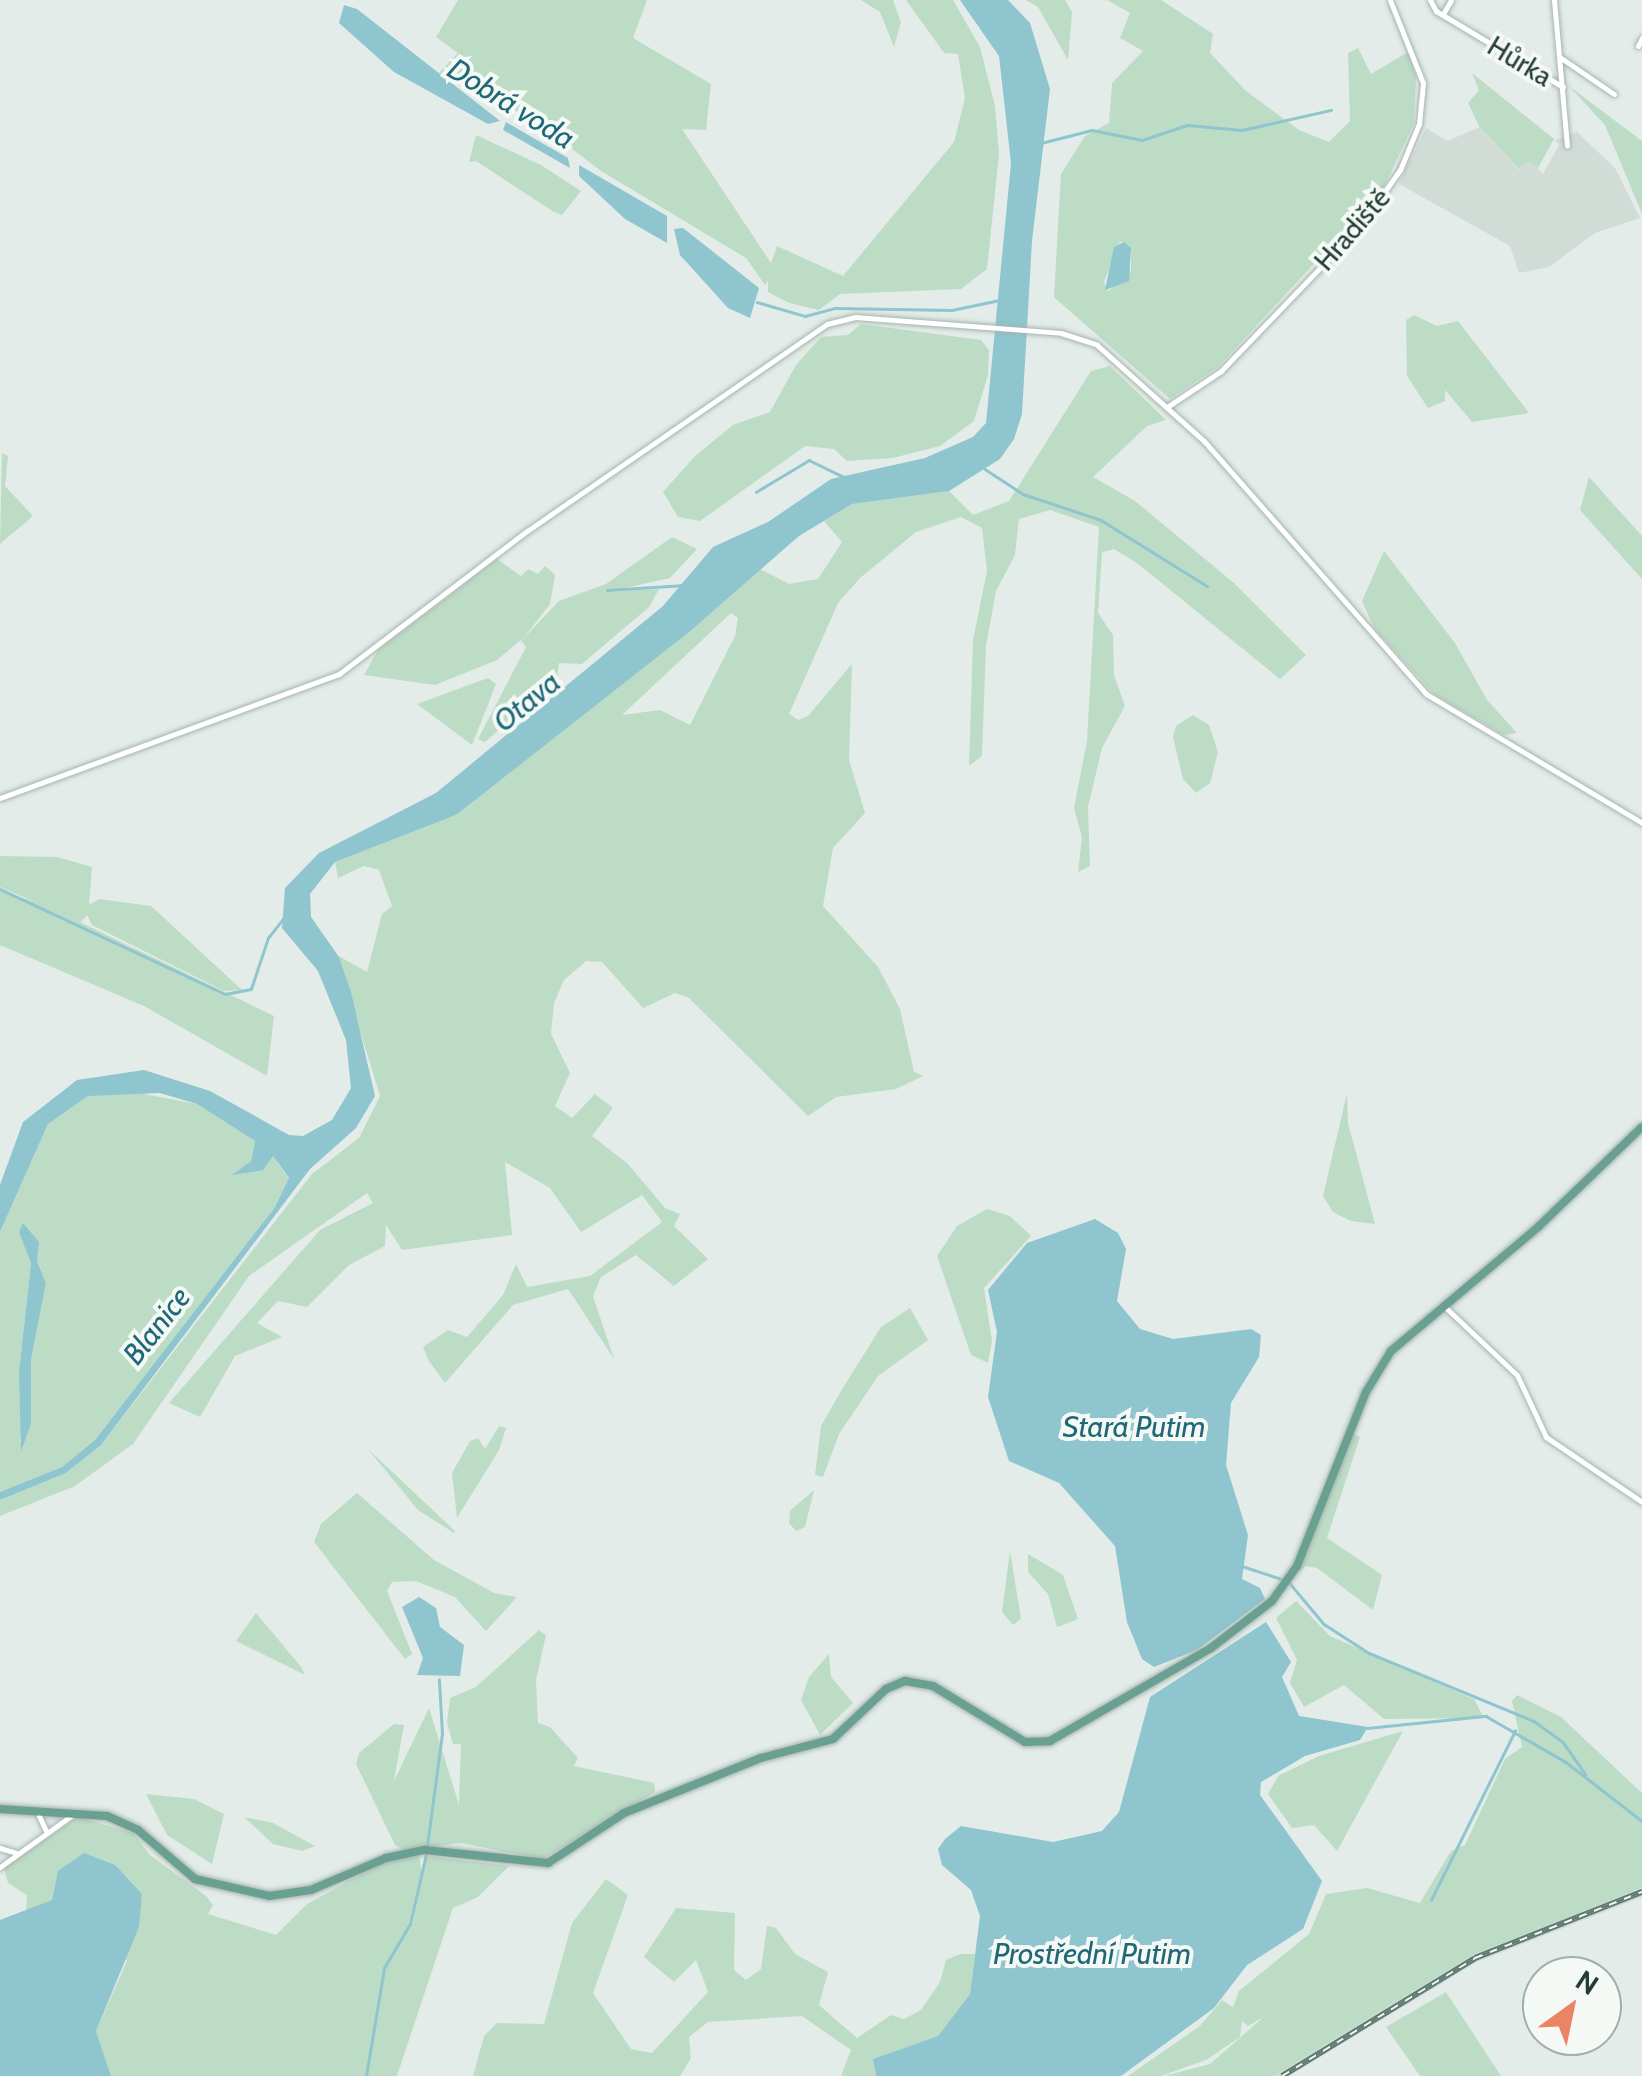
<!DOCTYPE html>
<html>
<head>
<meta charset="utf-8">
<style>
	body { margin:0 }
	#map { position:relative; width:1642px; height:2076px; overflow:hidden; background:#e3ece8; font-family:Cabin,sans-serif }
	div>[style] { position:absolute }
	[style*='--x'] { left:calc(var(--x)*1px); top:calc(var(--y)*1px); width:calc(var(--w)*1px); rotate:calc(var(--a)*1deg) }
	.built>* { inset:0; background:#d2dcd7 }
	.green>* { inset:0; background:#bddcc6 }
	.water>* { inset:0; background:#8ec5cf }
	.stream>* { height:2.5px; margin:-1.25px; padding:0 1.25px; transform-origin:1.25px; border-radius:1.25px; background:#8ec5cf }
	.roads { filter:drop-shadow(0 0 2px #a6b4af) drop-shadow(0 0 2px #a6b4af) }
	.minor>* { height:5px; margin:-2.5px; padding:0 2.5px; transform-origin:2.5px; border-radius:2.5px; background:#fff }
	.major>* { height:8px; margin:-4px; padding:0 4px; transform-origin:4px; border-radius:4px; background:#6aa092 }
	.rail>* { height:6px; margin-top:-3px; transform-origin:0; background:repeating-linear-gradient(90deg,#f4f9f6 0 8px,#5e7971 0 16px); box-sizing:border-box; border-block:2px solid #5e7971 }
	span { translate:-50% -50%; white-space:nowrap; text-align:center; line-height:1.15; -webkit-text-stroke:8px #f4f9f6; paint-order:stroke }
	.street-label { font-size:28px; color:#243d36 }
	.water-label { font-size:30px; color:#206877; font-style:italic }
	.north { position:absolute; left:1522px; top:1956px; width:100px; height:100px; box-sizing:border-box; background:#f4f9f6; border:2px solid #a1aea9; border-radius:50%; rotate:33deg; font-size:28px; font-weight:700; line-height:40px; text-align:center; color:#243d36 }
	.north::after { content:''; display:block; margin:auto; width:35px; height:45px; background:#eb8462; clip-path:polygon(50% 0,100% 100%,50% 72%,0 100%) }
</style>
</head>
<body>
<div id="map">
	<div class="built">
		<div style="clip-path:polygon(1480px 127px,1519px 170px,1530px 160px,1543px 174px,1559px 145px,1555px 140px,1577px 132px,1615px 168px,1640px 218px,1595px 233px,1549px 267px,1519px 273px,1510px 246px,1399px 184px,1426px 128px,1447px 141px)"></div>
		<div style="clip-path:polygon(1642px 1888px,1642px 1897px,1477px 1962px,1289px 2076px,1274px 2076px,1473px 1955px)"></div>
	</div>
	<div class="green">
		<div style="clip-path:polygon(458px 0,647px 0,633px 38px,711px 84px,706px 130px,682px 129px,771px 263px,769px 270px,777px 246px,843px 276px,954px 142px,965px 98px,958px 54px,944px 53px,906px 0,953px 0,980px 47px,995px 106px,999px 154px,987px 269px,961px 289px,840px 294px,819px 310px,789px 303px,768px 292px,768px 280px,765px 285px,746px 258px,601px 171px,534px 120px,439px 73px,458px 53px,436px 37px)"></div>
		<div style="clip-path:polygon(861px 0,893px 0,901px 22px,894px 47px,880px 12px)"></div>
		<div style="clip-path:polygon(1026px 0,1065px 0,1072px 12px,1068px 60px,1038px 7px)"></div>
		<div style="clip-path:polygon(evenodd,1107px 0,1161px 0,1181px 13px,1213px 34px,1210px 53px,1246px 91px,1299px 130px,1329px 142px,1350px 121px,1348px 53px,1358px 48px,1371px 74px,1408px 52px,1416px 77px,1414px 123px,1383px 189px,1218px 367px,1170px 399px,1054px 297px,1061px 174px,1085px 136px,1109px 123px,1112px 83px,1143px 51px,1120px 38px,1130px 13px,1107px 0,1120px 241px,1131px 249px,1131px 271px,1108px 291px,1104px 282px,1120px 241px)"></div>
		<div style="clip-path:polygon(1472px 73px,1554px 139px,1538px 168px,1530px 161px,1519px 169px,1479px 126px,1468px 103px,1479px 90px)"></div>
		<div style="clip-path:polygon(1569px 86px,1642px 141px,1642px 214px,1605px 125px)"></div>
		<div style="clip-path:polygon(476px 135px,541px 165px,581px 191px,562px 215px,554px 212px,476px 161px,469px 162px)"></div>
		<div style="clip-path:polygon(1414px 315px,1437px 326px,1458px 321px,1529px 413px,1472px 422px,1445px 390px,1445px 401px,1428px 408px,1407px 376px,1406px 320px)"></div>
		<div style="clip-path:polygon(861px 324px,981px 340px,989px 350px,988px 375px,974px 421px,940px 446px,893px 458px,847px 461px,834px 449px,805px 446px,700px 521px,678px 517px,663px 492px,695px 456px,733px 425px,770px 412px,796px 365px,821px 337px,848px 335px)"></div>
		<div style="clip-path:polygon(evenodd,1110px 366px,1166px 420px,1147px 426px,1093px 477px,1135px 501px,1234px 583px,1306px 655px,1280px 679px,1137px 563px,1114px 549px,1102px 552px,1098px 613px,1113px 635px,1114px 675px,1125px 706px,1102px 748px,1088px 807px,1090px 866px,1078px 872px,1082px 837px,1074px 808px,1087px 741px,1099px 527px,1050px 510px,1019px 519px,1015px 555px,996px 591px,986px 646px,982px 756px,969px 766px,973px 640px,987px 571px,982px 528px,961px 517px,916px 532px,860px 578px,838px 603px,789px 714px,798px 720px,808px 716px,852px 664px,849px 760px,865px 813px,833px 848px,823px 906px,878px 967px,900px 1009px,914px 1072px,923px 1076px,896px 1089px,836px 1097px,808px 1116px,689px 998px,675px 993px,643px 1008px,602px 962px,586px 961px,564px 980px,554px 1003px,551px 1034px,570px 1073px,555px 1106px,572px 1118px,595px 1094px,613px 1108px,592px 1136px,628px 1164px,665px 1208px,680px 1214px,674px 1226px,708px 1259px,674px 1286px,636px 1255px,601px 1277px,593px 1296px,614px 1359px,568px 1289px,513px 1305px,445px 1383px,429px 1361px,423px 1347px,448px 1330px,467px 1337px,503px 1295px,516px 1264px,527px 1287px,590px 1276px,662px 1222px,642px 1195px,581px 1232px,550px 1188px,505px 1162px,512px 1235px,402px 1250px,386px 1225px,385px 1246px,349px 1265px,307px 1307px,278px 1301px,257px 1323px,282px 1337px,235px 1356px,200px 1417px,169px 1403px,320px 1230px,373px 1203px,367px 1193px,249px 1276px,133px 1444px,75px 1486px,0 1516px,0 1500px,66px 1473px,101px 1445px,312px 1174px,359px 1138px,380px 1096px,337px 955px,367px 972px,382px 914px,392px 906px,379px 870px,364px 866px,338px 878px,335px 862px,456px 815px,760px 569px,789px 584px,818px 579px,842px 542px,824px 521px,852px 504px,949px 491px,973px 515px,1009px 501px,1091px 371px,1110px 366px,731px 613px,738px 618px,735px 636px,690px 725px,660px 710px,622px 715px,731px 613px)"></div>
		<div style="clip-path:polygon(2px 453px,8px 456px,5px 486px,33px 516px,0 544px)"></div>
		<div style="clip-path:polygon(1589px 477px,1642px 536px,1642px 579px,1580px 510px)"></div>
		<div style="clip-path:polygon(672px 537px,697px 549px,670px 578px,607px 592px,659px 589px,649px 607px,582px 664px,559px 663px,557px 679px,485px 742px,478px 739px,526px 647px,521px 640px,497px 660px,435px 685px,364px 675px,378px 650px,497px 559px,521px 576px,528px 569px,538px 574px,545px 566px,555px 575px,550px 604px,522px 640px,559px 601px,606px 584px)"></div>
		<div style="clip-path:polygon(1384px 551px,1455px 643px,1487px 700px,1517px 733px,1504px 735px,1434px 694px,1374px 628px,1362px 601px)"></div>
		<div style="clip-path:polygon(488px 678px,496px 684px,472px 745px,417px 704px)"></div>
		<div style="clip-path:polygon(1193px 715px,1209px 725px,1218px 752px,1210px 783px,1196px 793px,1183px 779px,1173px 737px,1176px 726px)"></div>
		<div style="clip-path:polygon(0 856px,57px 857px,92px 867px,89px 905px,99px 899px,151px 906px,242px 990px,224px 991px,92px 925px,87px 915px,81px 922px,0 887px)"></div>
		<div style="clip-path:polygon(0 891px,45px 905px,274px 1016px,267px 1076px,144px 1006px,0 945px)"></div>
		<div style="clip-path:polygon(evenodd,123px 1090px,197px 1104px,255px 1141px,251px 1161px,232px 1175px,272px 1155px,289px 1179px,275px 1207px,95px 1440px,62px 1467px,0 1492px,0 1232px,48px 1124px,88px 1096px,123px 1090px,23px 1223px,46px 1283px,31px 1360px,31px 1424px,20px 1443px,24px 1401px,19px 1372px,31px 1263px,23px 1223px)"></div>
		<div style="clip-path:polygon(1347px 1093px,1348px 1123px,1375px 1224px,1351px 1221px,1333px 1212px,1323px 1196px)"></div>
		<div style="clip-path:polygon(987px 1209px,1010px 1216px,1031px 1236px,984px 1288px,992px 1341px,988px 1363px,971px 1355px,937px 1256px,957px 1226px)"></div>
		<div style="clip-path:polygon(910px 1308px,928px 1340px,878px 1376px,839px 1434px,823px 1477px,815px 1475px,821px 1426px,841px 1391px,881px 1327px)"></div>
		<div style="clip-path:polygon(499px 1426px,506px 1428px,499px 1450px,457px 1518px,452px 1473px,470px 1441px,478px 1438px,485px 1449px)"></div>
		<div style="clip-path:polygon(1354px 1434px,1360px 1437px,1327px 1538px,1382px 1575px,1373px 1610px,1317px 1568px,1305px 1566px,1298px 1573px)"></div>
		<div style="clip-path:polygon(368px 1449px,455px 1531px,454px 1533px,418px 1510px)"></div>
		<div style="clip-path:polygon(814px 1490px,805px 1527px,796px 1531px,789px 1523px,790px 1511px)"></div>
		<div style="clip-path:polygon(357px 1493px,434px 1560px,494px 1593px,517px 1597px,486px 1631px,455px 1597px,416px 1581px,392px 1582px,387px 1591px,412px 1654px,405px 1659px,314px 1542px,321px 1524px)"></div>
		<div style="clip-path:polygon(1010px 1551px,1021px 1619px,1013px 1625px,1002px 1612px)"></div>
		<div style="clip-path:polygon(1028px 1554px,1063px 1575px,1078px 1619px,1057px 1627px,1048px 1594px,1028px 1572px)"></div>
		<div style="clip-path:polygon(1296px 1601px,1330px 1636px,1474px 1699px,1484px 1718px,1384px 1719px,1344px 1685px,1304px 1707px,1290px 1683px,1297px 1660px,1276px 1618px)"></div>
		<div style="clip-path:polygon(256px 1613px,302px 1668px,305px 1675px,236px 1641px)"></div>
		<div style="clip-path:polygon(539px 1630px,546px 1635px,536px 1680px,538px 1723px,550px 1727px,578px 1758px,574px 1766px,654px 1783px,655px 1792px,542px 1859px,461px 1843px,405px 1850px,395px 1845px,356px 1764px,359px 1753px,394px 1724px,404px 1725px,394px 1781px,429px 1708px,459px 1805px,461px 1744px,453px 1744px,447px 1723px,450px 1698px,476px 1687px)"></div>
		<div style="clip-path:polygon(829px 1654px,831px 1677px,853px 1703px,820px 1735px,801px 1700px,809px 1677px)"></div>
		<div style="clip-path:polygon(1517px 1695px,1561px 1717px,1642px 1793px,1642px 1888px,1473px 1955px,1274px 2076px,1164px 2076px,1210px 2064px,1265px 2016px,1248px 2026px,1242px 2021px,1240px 2037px,1206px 2060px,1161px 2076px,1128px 2076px,1200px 2026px,1222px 2000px,1233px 2007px,1239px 1991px,1309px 1934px,1326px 1894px,1367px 1888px,1420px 1903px,1451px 1851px,1465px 1845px,1505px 1759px,1522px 1747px,1512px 1701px)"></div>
		<div style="clip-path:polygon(1403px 1731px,1337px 1851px,1314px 1825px,1292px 1828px,1268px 1794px,1278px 1776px,1319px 1756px)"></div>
		<div style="clip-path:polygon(146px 1794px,194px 1799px,224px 1814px,212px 1864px,167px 1835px)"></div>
		<div style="clip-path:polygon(78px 1817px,133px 1833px,150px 1855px,206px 1896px,213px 1905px,208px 1914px,276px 1935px,307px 1904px,381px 1863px,419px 1855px,422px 1873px,407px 1933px,413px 1923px,425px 1856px,509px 1866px,478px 1897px,453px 1908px,397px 2076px,111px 2076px,96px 2031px,127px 1961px,60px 1880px,52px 1901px,26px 1912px,27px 1895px,8px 1883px,4px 1867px)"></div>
		<div style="clip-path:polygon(244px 1817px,273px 1823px,315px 1846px,302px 1851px,273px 1844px)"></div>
		<div style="clip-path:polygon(606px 1879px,628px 1895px,593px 1993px,631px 2049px,652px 2053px,708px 1992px,696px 1960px,674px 1982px,644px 1957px,676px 1908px,735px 1913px,734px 1970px,746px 1980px,761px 1969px,767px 1926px,776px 1928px,795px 1954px,828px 1972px,819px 2005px,857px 2038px,891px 2015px,904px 2019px,921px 2010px,940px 1982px,946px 1960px,960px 1954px,975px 1954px,970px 1994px,938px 2036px,874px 2059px,876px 2076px,841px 2076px,851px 2050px,802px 2016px,708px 2022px,689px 2037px,691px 2058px,680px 2076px,473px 2076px,484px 2036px,497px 2023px,544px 2024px,572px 1923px)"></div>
		<div style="clip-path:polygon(1446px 1992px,1501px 2076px,1420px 2076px,1386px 2027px)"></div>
	</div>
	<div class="water">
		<div style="clip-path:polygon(960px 0,1008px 0,1030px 23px,1050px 89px,1032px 241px,1022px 414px,1014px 439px,1000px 459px,949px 491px,852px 504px,799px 536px,689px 632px,456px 815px,335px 862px,310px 894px,311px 917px,339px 957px,351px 992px,375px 1096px,356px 1128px,310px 1169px,101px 1445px,66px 1473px,0 1500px,0 1492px,62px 1467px,95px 1440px,275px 1207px,289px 1178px,273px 1156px,263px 1170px,232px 1175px,251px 1161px,255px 1141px,197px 1104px,160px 1093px,88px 1096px,48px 1124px,0 1232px,0 1185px,23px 1122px,77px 1080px,144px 1070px,210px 1091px,289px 1135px,303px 1136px,332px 1120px,351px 1088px,346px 1040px,318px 971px,282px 928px,285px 888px,319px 853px,436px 793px,663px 606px,713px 547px,768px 522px,831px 479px,925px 458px,973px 437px,986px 423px,1011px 163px,999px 56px)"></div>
		<div style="clip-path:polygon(344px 5px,357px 9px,500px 121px,488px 124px,394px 72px,339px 23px)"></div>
		<div style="clip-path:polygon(506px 122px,568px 158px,570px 168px,503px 130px)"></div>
		<div style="clip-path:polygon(579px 165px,667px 216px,667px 243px,625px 219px,579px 176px)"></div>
		<div style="clip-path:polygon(683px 228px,759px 288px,750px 318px,728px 308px,680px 255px,674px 229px)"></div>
		<div style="clip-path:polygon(1124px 242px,1131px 248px,1129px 281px,1105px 290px,1114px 247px)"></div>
		<div style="clip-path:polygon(1095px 1219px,1118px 1233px,1126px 1249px,1117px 1301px,1140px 1329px,1173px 1339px,1251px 1329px,1261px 1335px,1259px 1357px,1231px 1403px,1226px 1465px,1248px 1535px,1242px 1579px,1260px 1588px,1265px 1599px,1197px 1650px,1154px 1667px,1142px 1659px,1127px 1622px,1115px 1546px,1059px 1483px,1009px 1461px,988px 1397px,997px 1332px,988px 1290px,1027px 1243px)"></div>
		<div style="clip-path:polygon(23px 1223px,39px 1242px,37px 1261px,46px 1283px,31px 1360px,31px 1424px,21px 1451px,19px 1372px,31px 1263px,19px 1232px)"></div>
		<div style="clip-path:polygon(419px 1597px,436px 1608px,440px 1627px,464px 1645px,460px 1676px,417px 1675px,423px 1658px,402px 1607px)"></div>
		<div style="clip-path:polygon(1266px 1622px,1291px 1662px,1282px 1677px,1299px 1716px,1368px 1727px,1360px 1740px,1305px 1756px,1261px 1782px,1260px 1795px,1322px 1881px,1303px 1929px,1247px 1965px,1214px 2008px,1121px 2076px,876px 2076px,873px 2059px,938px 2036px,970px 1994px,980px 1916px,971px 1890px,942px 1865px,938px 1849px,945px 1839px,961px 1826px,1053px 1842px,1102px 1831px,1119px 1812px,1150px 1697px)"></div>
		<div style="clip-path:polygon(84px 1853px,115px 1865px,142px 1894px,139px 1927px,96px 2031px,111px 2076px,0 2076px,0 1920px,52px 1900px,58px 1871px)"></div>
	</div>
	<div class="stream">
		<div style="--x:1041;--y:143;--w:53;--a:-14.3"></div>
		<div style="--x:1092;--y:130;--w:51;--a:11.3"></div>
		<div style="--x:1142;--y:140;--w:47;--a:-18.4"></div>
		<div style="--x:1187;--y:125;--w:55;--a:5.2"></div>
		<div style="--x:1242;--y:130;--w:91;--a:-12.7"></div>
		<div style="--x:757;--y:302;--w:50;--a:16.3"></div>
		<div style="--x:805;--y:316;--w:31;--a:-15"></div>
		<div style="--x:835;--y:308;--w:117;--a:1"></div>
		<div style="--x:952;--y:310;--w:48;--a:-12"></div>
		<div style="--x:985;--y:469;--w:45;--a:33.3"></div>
		<div style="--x:1023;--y:494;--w:82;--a:18.4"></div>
		<div style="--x:1101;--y:520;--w:125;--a:31.9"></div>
		<div style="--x:756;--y:492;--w:62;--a:-31.1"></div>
		<div style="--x:809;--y:460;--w:41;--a:25.9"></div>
		<div style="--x:607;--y:590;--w:78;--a:-3.7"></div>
		<div style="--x:0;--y:889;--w:248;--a:25"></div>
		<div style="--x:225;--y:994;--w:26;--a:-11"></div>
		<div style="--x:251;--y:989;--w:54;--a:-71.6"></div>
		<div style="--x:268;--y:938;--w:24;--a:-52"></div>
		<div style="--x:1242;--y:1566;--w:48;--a:18.1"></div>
		<div style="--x:1288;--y:1581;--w:56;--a:50.1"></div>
		<div style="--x:1324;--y:1624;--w:54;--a:32.8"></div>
		<div style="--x:1369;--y:1653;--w:178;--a:22.4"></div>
		<div style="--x:1534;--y:1721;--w:36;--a:36"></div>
		<div style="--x:1563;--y:1742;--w:39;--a:55"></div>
		<div style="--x:1367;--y:1728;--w:120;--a:-5.8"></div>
		<div style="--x:1486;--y:1716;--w:92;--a:29.9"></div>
		<div style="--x:1566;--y:1762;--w:96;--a:37.8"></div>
		<div style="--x:427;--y:1846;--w:113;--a:-82.4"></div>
		<div style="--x:442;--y:1734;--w:54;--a:-93.2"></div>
		<div style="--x:1431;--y:1900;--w:189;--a:-63.6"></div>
		<div style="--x:366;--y:2076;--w:109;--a:-80.5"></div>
		<div style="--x:384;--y:1968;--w:51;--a:-59.4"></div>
		<div style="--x:410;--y:1924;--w:72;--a:-77.1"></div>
	</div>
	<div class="roads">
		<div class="minor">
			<div style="--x:1430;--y:0;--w:13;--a:61"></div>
			<div style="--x:1436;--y:11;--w:148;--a:30.9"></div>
			<div style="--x:1554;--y:0;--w:146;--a:84.9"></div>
			<div style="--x:1443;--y:14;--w:16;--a:-60"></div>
			<div style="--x:1638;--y:46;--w:9;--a:-63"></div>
			<div style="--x:1561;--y:58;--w:64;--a:34.2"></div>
			<div style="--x:1167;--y:407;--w:65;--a:-33.7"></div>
			<div style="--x:1221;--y:371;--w:201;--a:-46.2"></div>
			<div style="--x:1360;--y:226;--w:69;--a:-54.5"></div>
			<div style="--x:1400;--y:170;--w:50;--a:-67.6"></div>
			<div style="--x:1419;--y:124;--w:41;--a:-84.4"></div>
			<div style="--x:1423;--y:83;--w:89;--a:-111.7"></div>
			<div style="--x:0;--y:798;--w:361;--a:-20.1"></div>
			<div style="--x:339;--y:674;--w:236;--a:-37.3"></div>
			<div style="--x:527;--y:531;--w:364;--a:-34.6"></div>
			<div style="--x:827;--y:324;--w:29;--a:-14"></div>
			<div style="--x:855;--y:317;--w:207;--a:4.4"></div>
			<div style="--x:1061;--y:333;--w:38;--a:18"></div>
			<div style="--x:1097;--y:345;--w:144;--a:41.9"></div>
			<div style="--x:1204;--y:441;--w:337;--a:48.7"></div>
			<div style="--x:1426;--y:694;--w:252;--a:30.8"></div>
			<div style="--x:1444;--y:1306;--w:100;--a:43.4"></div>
			<div style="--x:1517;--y:1375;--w:68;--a:64.9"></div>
			<div style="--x:1546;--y:1437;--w:116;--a:34.1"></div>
			<div style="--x:39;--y:1816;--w:17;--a:65"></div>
			<div style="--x:0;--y:1848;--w:17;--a:17"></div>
			<div style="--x:0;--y:1867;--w:89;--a:-35.8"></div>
		</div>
		<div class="major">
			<div style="--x:0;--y:1809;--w:107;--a:3.7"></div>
			<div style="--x:107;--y:1816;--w:34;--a:24"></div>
			<div style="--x:138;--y:1830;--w:75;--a:40.7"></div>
			<div style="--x:195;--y:1879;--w:76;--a:12.9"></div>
			<div style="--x:269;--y:1896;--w:42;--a:-8.1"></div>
			<div style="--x:311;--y:1890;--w:82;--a:-23.1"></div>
			<div style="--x:386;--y:1858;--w:40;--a:-12"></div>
			<div style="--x:425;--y:1850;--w:124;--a:6"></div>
			<div style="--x:548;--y:1863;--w:91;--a:-33.3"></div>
			<div style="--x:624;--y:1813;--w:148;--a:-21.9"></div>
			<div style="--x:761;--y:1758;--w:74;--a:-14.8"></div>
			<div style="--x:833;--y:1739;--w:73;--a:-43.3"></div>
			<div style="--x:886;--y:1689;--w:21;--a:-23"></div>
			<div style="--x:905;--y:1681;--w:28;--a:10"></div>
			<div style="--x:933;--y:1686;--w:108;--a:31.3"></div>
			<div style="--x:1025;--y:1742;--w:25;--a:-2"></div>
			<div style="--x:1050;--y:1741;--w:186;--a:-30"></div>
			<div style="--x:1211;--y:1648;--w:77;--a:-37.6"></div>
			<div style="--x:1272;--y:1601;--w:43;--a:-54.5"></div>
			<div style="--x:1297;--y:1566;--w:187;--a:-68.4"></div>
			<div style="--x:1366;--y:1392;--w:48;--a:-58.6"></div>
			<div style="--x:1391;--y:1351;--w:192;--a:-40.1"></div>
			<div style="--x:1538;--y:1227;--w:144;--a:-43.9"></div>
		</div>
	</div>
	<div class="rail">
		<div style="--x:1282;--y:2076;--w:226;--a:-31.4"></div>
		<div style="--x:1475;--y:1958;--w:180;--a:-21.6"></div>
	</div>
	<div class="street-label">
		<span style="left:1520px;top:61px;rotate:31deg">Hůrka</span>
		<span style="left:1352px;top:229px;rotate:-49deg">Hradiště</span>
	</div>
	<div class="water-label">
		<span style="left:511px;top:104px;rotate:32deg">Dobrá voda</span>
		<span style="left:527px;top:702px;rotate:-39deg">Otava</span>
		<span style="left:157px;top:1326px;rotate:-52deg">Blanice</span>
		<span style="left:1134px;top:1427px">Stará Putim</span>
		<span style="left:1092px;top:1954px">Prostřední Putim</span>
	</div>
	<div class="north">N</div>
</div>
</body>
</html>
